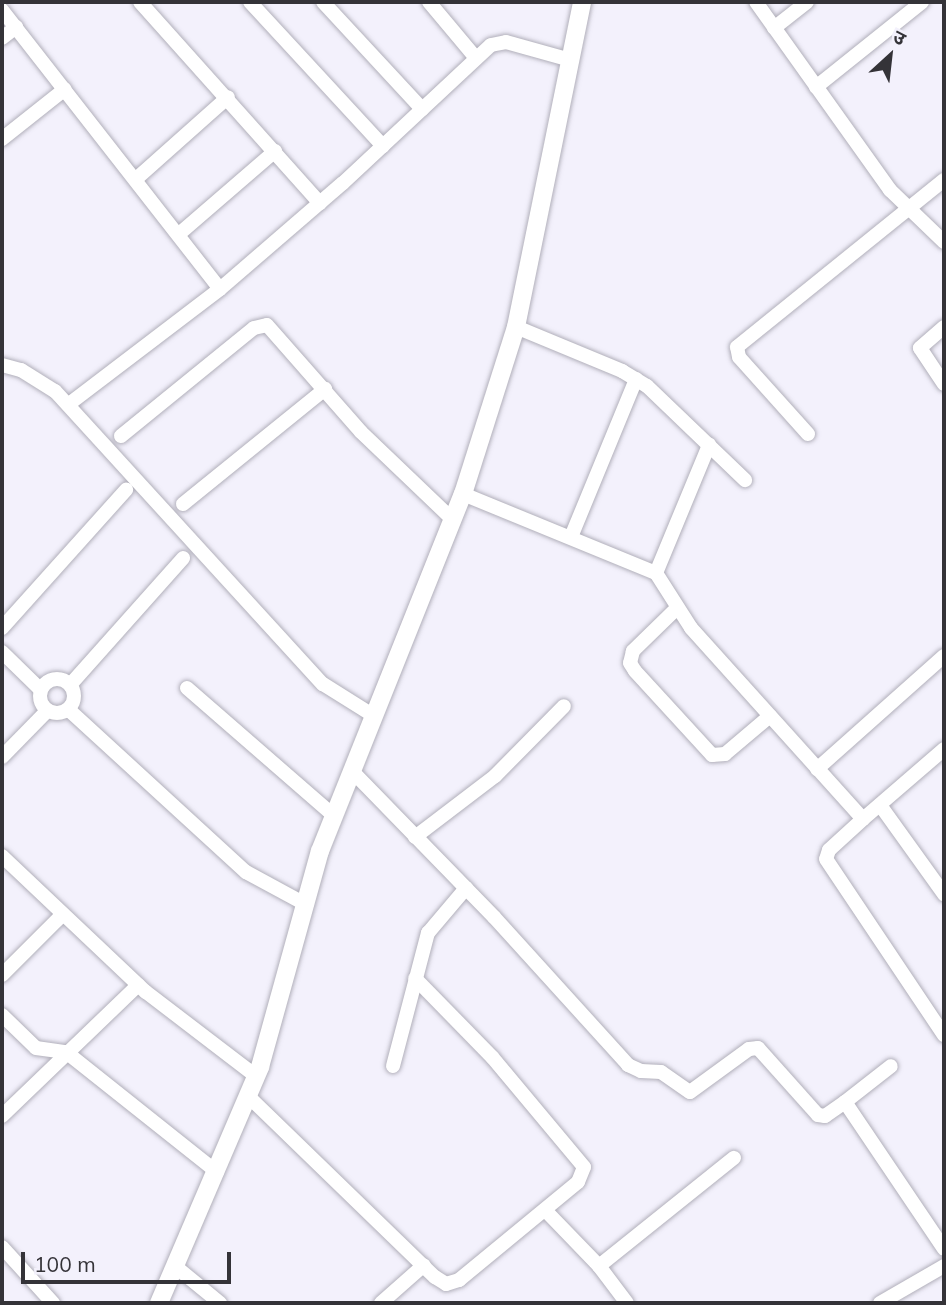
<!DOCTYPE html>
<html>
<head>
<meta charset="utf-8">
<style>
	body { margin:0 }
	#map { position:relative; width:946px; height:1305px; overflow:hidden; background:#f3f1fc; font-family:Mulish,"Noto Sans Devanagari",sans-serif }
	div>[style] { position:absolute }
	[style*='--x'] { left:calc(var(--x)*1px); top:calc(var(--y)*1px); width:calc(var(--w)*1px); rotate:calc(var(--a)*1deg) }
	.roads { filter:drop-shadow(0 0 2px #b1afba) drop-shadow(0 0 2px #b1afba) }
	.minor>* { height:14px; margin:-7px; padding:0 7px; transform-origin:7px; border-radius:7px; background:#fff }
	.minor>.ring { margin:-7px; padding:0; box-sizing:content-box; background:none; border:14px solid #fff; border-radius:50% }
	.tertiary>* { height:18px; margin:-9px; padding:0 9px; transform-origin:9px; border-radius:9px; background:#fff }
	span { translate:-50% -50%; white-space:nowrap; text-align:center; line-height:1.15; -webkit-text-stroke:5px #f3f1fc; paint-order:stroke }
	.frame { position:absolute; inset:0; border:4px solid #343338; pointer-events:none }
	.north { position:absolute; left:855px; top:21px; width:70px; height:70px; -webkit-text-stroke:5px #f3f1fc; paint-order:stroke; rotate:27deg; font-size:19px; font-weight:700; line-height:28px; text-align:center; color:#343338 }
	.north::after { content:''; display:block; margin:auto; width:24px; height:32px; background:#343338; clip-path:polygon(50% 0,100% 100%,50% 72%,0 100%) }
	.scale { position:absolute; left:21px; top:1252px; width:210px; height:32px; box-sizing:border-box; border:4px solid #343338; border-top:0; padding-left:9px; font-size:21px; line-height:24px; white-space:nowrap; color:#343338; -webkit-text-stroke:5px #f3f1fc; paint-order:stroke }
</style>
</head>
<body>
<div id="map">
	<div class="roads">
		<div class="minor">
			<div style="--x:140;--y:2;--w:270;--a:48.2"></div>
			<div style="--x:250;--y:2;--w:196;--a:47.3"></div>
			<div style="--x:323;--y:2;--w:146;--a:47.2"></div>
			<div style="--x:429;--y:2;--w:73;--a:50"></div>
			<div style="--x:756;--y:2;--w:231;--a:54.5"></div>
			<div style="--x:890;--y:190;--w:75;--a:43.9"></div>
			<div style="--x:2;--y:10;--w:354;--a:52"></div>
			<div style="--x:774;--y:28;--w:42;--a:-38.2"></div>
			<div style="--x:2;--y:38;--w:18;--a:-38"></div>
			<div style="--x:816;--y:87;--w:136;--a:-38.7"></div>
			<div style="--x:2;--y:139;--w:80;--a:-38.4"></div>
			<div style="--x:136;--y:179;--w:123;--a:-41.7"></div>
			<div style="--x:179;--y:234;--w:127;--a:-40.8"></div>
			<div style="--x:516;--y:327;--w:115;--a:22.5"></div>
			<div style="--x:622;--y:371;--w:29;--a:31"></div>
			<div style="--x:647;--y:386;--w:136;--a:43.8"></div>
			<div style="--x:944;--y:327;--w:32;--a:139"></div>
			<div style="--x:920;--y:348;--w:43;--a:56.3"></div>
			<div style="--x:2;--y:365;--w:20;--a:15"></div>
			<div style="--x:21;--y:370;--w:40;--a:32"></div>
			<div style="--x:55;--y:391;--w:397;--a:47.6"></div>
			<div style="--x:323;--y:684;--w:60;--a:32.1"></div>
			<div style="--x:69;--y:404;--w:190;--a:-37.3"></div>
			<div style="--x:220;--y:289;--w:162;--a:-40.8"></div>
			<div style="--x:343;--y:183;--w:202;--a:-43"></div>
			<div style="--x:491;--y:45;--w:15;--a:-11"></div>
			<div style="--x:506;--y:42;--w:67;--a:15.5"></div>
			<div style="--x:808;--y:434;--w:103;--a:-131.9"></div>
			<div style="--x:739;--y:357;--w:10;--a:-101"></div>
			<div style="--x:737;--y:347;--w:266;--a:-38.9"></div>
			<div style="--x:121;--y:436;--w:171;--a:-39.1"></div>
			<div style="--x:254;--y:328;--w:13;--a:-13"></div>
			<div style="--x:267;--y:325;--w:142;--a:48.7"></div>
			<div style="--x:361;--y:432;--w:127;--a:43.7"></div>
			<div style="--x:463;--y:494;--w:209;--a:22.3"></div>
			<div style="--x:656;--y:573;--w:65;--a:57.5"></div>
			<div style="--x:691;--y:628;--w:257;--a:48"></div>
			<div style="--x:863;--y:819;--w:46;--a:137.6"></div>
			<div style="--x:829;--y:850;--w:9;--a:108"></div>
			<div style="--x:826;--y:859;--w:212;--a:56.2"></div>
			<div style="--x:183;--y:504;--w:183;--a:-39"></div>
			<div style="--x:571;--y:537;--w:171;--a:-67.6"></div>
			<div style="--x:656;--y:573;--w:139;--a:-67.5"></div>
			<div style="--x:677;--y:608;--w:62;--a:135.7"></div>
			<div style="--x:633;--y:651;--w:12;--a:104"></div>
			<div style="--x:630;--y:663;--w:9;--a:58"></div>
			<div style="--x:635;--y:671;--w:114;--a:47.5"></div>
			<div style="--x:712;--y:755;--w:13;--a:-4"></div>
			<div style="--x:725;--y:754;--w:59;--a:-40.2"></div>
			<div style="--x:2;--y:628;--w:186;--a:-48.1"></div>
			<div style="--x:2;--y:652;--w:54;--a:44.3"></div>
			<div class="ring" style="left:40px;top:679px;width:20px;height:20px"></div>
			<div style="--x:70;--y:685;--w:170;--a:-48.3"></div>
			<div style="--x:187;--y:688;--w:195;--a:41"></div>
			<div style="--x:69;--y:710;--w:240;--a:42.5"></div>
			<div style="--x:246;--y:872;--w:69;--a:28.4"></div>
			<div style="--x:2;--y:757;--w:64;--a:-45.6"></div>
			<div style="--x:817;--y:769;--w:170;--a:-41.7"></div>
			<div style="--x:352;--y:771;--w:204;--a:45.8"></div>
			<div style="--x:494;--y:917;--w:200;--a:47.8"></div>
			<div style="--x:628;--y:1065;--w:14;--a:25"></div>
			<div style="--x:641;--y:1071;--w:20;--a:3"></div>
			<div style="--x:661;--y:1072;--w:35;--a:35"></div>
			<div style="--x:690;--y:1092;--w:73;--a:-36.1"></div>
			<div style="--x:749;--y:1049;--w:9;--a:-6"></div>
			<div style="--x:758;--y:1048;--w:90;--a:48.2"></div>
			<div style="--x:818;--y:1115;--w:7;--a:8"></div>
			<div style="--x:825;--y:1116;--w:24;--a:-35"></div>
			<div style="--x:845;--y:1102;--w:177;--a:56"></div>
			<div style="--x:880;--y:805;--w:110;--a:54.3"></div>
			<div style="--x:863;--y:819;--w:107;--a:-40.8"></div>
			<div style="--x:415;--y:837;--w:101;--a:-37.3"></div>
			<div style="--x:495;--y:776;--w:98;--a:-45.4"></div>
			<div style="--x:2;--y:856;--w:198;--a:43.4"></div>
			<div style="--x:146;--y:992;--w:138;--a:37.4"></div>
			<div style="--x:2;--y:975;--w:86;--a:-45"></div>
			<div style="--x:2;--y:1015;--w:47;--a:44.1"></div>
			<div style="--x:36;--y:1048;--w:30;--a:8"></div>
			<div style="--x:66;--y:1052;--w:193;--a:38.5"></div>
			<div style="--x:393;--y:1066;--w:138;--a:-75.3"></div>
			<div style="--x:428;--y:933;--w:59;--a:-49.8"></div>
			<div style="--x:248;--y:1096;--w:260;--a:44.1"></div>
			<div style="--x:435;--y:1277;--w:13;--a:32"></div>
			<div style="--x:446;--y:1284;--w:14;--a:-17"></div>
			<div style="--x:459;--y:1280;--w:154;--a:-39.5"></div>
			<div style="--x:578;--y:1182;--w:16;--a:-68"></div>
			<div style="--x:584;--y:1167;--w:143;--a:-129.9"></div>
			<div style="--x:492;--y:1057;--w:110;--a:-134.3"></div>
			<div style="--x:845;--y:1102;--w:58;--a:-38"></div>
			<div style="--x:2;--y:1116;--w:189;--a:-43.9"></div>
			<div style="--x:545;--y:1210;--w:78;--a:46"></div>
			<div style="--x:599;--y:1266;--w:46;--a:52.9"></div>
			<div style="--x:2;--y:1247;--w:76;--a:47.7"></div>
			<div style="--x:599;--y:1266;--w:173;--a:-38.7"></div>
			<div style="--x:176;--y:1267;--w:57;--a:39.3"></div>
			<div style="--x:381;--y:1303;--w:57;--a:-41.5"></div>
			<div style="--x:880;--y:1303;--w:74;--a:-30"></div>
		</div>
		<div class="tertiary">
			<div style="--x:159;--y:1303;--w:257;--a:-66.8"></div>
			<div style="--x:260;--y:1067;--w:224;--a:-74.5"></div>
			<div style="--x:320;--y:851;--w:385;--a:-68.2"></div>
			<div style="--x:463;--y:494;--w:175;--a:-72.4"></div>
			<div style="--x:516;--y:327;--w:332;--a:-78.5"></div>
		</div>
	</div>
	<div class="frame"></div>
	<div class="north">उ</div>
	<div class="scale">100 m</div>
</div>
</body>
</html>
